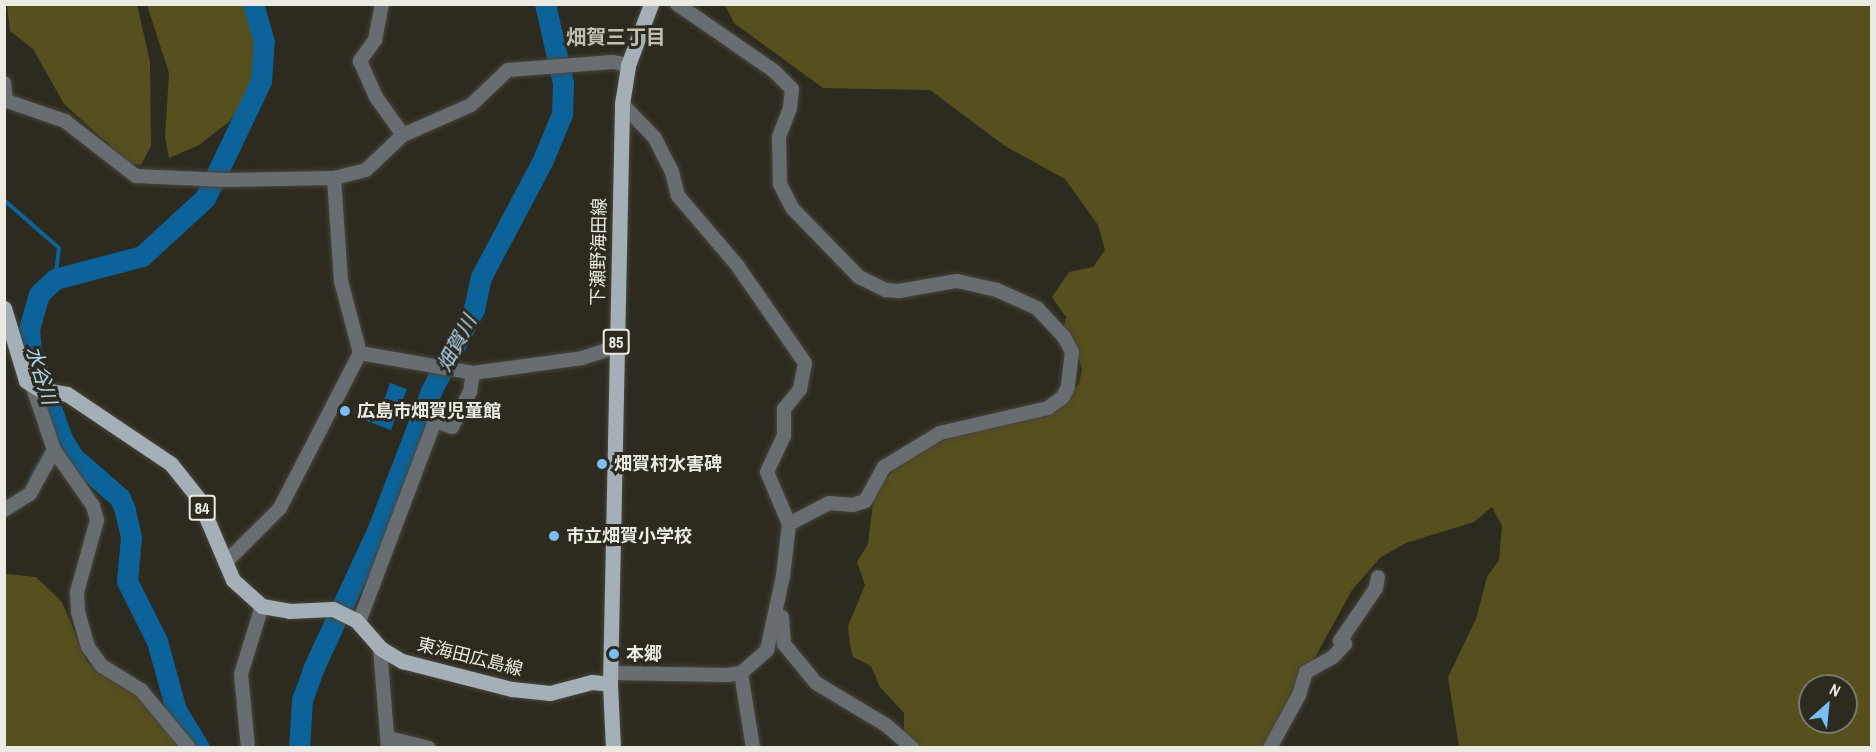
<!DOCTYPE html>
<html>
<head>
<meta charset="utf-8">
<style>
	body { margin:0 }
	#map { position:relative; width:1876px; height:752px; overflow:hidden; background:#2d2b1f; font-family:"Archivo Narrow","Noto Sans JP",sans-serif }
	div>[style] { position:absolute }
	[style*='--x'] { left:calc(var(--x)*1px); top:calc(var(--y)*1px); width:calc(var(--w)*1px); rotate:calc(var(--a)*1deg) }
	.green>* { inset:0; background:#564f1e }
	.water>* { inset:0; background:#0c6399 }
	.stream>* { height:4px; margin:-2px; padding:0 2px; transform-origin:2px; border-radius:2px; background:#0c6399 }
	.river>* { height:21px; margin:-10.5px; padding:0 10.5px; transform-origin:10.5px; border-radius:10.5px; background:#0c6399 }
	.roads { filter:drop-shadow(0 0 2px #48463a) drop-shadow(0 0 2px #48463a) }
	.minor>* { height:14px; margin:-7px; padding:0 7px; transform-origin:7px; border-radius:7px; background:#686d72 }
	.major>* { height:15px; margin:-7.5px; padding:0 7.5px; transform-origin:7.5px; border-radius:7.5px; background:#a4afb8 }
	.dots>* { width:16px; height:16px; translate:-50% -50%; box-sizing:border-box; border:3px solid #2d2b1f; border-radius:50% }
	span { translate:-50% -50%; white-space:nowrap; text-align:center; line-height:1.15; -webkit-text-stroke:6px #2d2b1f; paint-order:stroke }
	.shield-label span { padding:2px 4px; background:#2d2b1f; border:2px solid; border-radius:4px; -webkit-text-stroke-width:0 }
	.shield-label { font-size:16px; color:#ecebe3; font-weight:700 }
	.street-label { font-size:18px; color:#ecebe3 }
	.poi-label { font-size:18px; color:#ecebe3; font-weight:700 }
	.left { translate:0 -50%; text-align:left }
	.neighbourhood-label { font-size:20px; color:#c1bfb0; font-weight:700 }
	.water-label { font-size:20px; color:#afd4f2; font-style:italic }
	.frame { position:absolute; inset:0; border:6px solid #ecebe3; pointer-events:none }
	.north { position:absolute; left:1798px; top:674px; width:60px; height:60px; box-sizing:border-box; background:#2d2b1f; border:2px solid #79786d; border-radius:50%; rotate:27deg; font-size:16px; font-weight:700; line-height:24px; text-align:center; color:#ecebe3 }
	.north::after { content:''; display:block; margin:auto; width:21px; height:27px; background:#78bff7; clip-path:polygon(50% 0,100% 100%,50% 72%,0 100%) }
</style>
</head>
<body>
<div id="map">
	<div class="green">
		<div style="clip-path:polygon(7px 5px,137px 5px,150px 61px,151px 146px,141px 165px,128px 162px,64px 104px,33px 49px,10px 31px)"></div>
		<div style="clip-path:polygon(147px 5px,250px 5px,256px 17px,259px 42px,248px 93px,230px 121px,199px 145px,169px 158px,165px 137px,169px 73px)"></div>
		<div style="clip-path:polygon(evenodd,725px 5px,1871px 5px,1871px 747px,1459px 747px,1448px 677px,1476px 619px,1487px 577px,1499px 560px,1502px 526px,1492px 507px,1474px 522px,1406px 543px,1381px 557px,1352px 590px,1266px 747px,904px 747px,904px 713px,880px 687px,871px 666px,853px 657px,850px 645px,848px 626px,865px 585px,857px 562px,868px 544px,874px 494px,901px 460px,978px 425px,1027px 420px,1049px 414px,1064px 402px,1079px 384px,1082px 369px,1073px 338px,1064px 327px,1066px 317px,1052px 297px,1069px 272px,1093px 267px,1105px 250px,1098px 225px,1065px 179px,1005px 146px,930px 90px,823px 88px,734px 23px,725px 5px,1810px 686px,1846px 686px,1846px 722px,1810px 722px,1810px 686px)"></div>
		<div style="clip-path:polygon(6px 574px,36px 577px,62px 602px,87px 662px,140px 692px,178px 747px,5px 747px)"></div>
	</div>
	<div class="water">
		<div style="clip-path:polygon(390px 383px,407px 389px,391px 430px,366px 421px,372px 405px,381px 408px)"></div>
	</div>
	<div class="stream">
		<div style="--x:4;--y:200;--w:73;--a:41.1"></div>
		<div style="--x:59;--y:248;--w:31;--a:97"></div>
		<div style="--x:54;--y:438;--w:9;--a:-54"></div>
		<div style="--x:30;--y:480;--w:38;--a:-61"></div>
	</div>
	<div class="river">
		<div style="--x:199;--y:748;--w:44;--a:-121.2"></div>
		<div style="--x:176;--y:710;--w:72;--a:-105.4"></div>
		<div style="--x:157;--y:641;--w:67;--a:-116.6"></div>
		<div style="--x:127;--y:581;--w:44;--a:-84.8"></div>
		<div style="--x:131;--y:537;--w:28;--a:-103"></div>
		<div style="--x:125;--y:510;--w:13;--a:-113"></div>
		<div style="--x:120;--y:498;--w:62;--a:-138.9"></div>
		<div style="--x:73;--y:457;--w:21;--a:-121"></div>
		<div style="--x:62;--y:439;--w:93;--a:-109.4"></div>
		<div style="--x:31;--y:351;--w:22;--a:-95"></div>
		<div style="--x:29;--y:329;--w:36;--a:-74"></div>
		<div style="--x:39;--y:294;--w:22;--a:-43"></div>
		<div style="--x:55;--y:279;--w:90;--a:-14.8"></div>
		<div style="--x:142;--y:256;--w:86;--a:-42.6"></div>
		<div style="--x:205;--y:198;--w:130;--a:-64.4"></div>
		<div style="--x:261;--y:81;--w:39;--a:-86"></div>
		<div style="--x:264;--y:42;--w:40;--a:-106"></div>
		<div style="--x:299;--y:748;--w:48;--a:-86.4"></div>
		<div style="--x:302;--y:700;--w:33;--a:-70"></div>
		<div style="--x:313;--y:669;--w:152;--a:-65.1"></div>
		<div style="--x:377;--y:531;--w:150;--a:-68.9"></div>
		<div style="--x:431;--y:391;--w:93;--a:-62.3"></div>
		<div style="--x:474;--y:309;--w:33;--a:-78"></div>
		<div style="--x:481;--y:277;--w:130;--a:-62.1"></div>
		<div style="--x:542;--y:162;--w:52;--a:-67.4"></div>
		<div style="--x:562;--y:114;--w:31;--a:-88"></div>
		<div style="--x:563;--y:83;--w:81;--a:-102.8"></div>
	</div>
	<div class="roads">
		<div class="minor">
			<div style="--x:382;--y:4;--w:37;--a:101"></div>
			<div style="--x:375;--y:40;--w:26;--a:126"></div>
			<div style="--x:360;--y:61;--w:39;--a:66"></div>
			<div style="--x:376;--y:97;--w:47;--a:54.6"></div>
			<div style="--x:677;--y:4;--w:118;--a:34.6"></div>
			<div style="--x:774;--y:71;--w:25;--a:45"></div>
			<div style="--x:792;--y:89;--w:19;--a:96"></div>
			<div style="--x:790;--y:108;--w:31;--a:111"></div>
			<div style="--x:779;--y:137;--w:47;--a:88.8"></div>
			<div style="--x:780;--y:184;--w:28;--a:63"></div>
			<div style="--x:793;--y:209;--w:95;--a:45.9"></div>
			<div style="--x:859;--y:277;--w:30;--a:26"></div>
			<div style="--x:886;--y:290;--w:13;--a:4"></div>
			<div style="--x:899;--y:291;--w:59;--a:-9.8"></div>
			<div style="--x:957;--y:281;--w:41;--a:12.7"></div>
			<div style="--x:997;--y:290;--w:44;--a:24.2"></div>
			<div style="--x:1037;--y:308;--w:40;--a:47"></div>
			<div style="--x:1064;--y:337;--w:17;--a:62"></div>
			<div style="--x:1072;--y:352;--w:35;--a:97"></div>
			<div style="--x:1068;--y:387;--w:11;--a:117"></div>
			<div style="--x:1063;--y:397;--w:19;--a:144"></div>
			<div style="--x:1048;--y:408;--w:111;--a:167"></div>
			<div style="--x:940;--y:433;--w:66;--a:148.7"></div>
			<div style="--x:884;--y:467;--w:39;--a:119"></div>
			<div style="--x:865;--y:501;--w:13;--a:162"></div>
			<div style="--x:853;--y:505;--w:24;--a:-175"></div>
			<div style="--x:829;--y:503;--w:45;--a:152.3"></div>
			<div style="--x:4;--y:83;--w:18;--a:84"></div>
			<div style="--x:4;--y:100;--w:65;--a:19"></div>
			<div style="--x:65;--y:121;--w:90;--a:37.8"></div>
			<div style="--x:136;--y:176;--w:89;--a:2.6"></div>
			<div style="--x:225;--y:180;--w:109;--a:-1.1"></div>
			<div style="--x:334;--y:178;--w:33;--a:-14"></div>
			<div style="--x:366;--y:170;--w:51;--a:-43.4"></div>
			<div style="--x:403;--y:135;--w:74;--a:-23.8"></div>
			<div style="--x:471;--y:105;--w:51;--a:-43.4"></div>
			<div style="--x:508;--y:70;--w:105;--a:-4.4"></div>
			<div style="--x:613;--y:62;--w:15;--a:11"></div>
			<div style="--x:360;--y:353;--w:115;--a:10"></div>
			<div style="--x:473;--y:373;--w:110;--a:-7.8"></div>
			<div style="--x:582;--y:358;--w:36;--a:-18"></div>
			<div style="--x:32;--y:385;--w:69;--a:71.3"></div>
			<div style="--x:54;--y:450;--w:68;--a:55.1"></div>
			<div style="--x:93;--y:506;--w:15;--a:74"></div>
			<div style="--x:97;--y:520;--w:75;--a:105.5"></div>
			<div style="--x:77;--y:592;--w:20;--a:87"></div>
			<div style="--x:78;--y:612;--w:36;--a:74"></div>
			<div style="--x:88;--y:647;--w:24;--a:54"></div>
			<div style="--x:102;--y:666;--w:46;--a:31.6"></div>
			<div style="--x:141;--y:690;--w:75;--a:50.4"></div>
			<div style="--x:4;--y:510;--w:31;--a:-32"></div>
			<div style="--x:30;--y:494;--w:50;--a:-61.4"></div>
			<div style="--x:225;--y:563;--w:78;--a:-45"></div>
			<div style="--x:280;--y:508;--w:174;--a:-62.7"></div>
			<div style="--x:360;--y:353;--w:74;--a:-104.8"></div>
			<div style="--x:341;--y:281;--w:103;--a:-93.9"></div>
			<div style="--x:782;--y:617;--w:27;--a:86"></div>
			<div style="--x:784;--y:644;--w:50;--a:50.6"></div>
			<div style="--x:816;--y:683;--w:82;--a:31"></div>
			<div style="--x:886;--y:725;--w:35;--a:41"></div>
			<div style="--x:359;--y:622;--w:215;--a:-69.3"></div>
			<div style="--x:435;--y:421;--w:18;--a:19"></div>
			<div style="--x:452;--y:427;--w:39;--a:-63"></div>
			<div style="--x:470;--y:392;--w:19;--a:-81"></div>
			<div style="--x:380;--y:648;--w:100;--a:85.4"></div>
			<div style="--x:611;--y:673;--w:117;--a:1"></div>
			<div style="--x:728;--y:675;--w:13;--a:-9"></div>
			<div style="--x:741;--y:673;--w:35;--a:-41"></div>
			<div style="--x:767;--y:650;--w:76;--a:-77.8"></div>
			<div style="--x:783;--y:576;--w:52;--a:-83.4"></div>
			<div style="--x:789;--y:524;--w:56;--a:-112.9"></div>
			<div style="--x:767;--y:472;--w:40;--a:-65"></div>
			<div style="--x:784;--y:436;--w:27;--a:-90"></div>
			<div style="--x:784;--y:409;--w:26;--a:-51"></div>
			<div style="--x:800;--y:389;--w:26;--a:-79"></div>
			<div style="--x:805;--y:363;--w:119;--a:-124.8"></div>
			<div style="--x:737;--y:265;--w:91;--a:-130.5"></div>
			<div style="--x:678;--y:196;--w:25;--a:-104"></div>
			<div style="--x:672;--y:172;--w:39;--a:-117"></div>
			<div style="--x:654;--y:137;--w:46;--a:-134.1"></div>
			<div style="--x:741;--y:673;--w:76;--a:80.9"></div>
			<div style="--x:389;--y:738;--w:41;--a:14"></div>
			<div style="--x:248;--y:748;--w:74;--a:-95.4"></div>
			<div style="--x:241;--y:674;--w:71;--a:-72.8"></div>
			<div style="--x:1270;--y:748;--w:60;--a:-61.3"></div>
			<div style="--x:1299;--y:695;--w:24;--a:-73"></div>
			<div style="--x:1306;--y:672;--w:31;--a:-29"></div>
			<div style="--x:1333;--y:657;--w:18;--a:-47"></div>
			<div style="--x:1345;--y:644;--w:6;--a:-149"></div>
			<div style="--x:1340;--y:641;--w:64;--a:-55.8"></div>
			<div style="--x:1376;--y:588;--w:11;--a:-80"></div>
		</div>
		<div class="major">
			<div style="--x:4;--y:308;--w:76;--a:73.2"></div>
			<div style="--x:26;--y:381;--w:15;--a:32"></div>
			<div style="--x:39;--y:389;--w:28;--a:10"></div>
			<div style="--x:67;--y:394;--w:125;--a:33.9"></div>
			<div style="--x:171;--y:464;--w:43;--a:51.5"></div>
			<div style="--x:198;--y:498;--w:89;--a:66.9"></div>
			<div style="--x:233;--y:580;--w:39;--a:42"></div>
			<div style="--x:262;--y:606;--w:27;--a:10"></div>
			<div style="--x:289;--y:611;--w:44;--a:-2.6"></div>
			<div style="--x:333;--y:609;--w:25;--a:26"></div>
			<div style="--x:356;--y:620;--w:37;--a:49"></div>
			<div style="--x:380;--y:648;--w:26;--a:31"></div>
			<div style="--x:402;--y:661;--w:114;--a:14.3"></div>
			<div style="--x:512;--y:689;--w:38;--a:6"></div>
			<div style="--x:550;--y:693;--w:43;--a:-14.7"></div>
			<div style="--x:592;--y:682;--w:18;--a:6"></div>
			<div style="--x:613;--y:748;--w:64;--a:-92.7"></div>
			<div style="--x:610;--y:684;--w:580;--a:-88.81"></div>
			<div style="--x:622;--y:104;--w:39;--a:-81"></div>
			<div style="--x:628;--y:65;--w:65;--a:-69.3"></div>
		</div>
	</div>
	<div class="dots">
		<div style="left:345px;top:411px;background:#78bff7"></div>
		<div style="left:602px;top:464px;background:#78bff7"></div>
		<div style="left:554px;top:536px;background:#78bff7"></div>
		<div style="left:614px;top:654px;background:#78bff7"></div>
	</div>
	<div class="shield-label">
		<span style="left:616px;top:342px">85</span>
		<span style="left:202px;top:508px">84</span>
	</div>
	<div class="street-label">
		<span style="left:599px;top:252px;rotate:-89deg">下瀬野海田線</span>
		<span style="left:470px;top:657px;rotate:14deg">東海田広島線</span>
	</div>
	<div class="poi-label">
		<span class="left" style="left:357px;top:411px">広島市畑賀児童館</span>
		<span class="left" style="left:614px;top:464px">畑賀村水害碑</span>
		<span class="left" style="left:566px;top:536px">市立畑賀小学校</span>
		<span class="left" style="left:626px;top:654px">本郷</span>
	</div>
	<div class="neighbourhood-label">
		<span style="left:616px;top:36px">畑賀三丁目</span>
	</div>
	<div class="water-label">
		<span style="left:456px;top:343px;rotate:-62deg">畑賀川</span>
		<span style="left:42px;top:375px;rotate:73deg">水谷川</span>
	</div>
	<div class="frame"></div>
	<div class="north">N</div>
</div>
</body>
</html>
